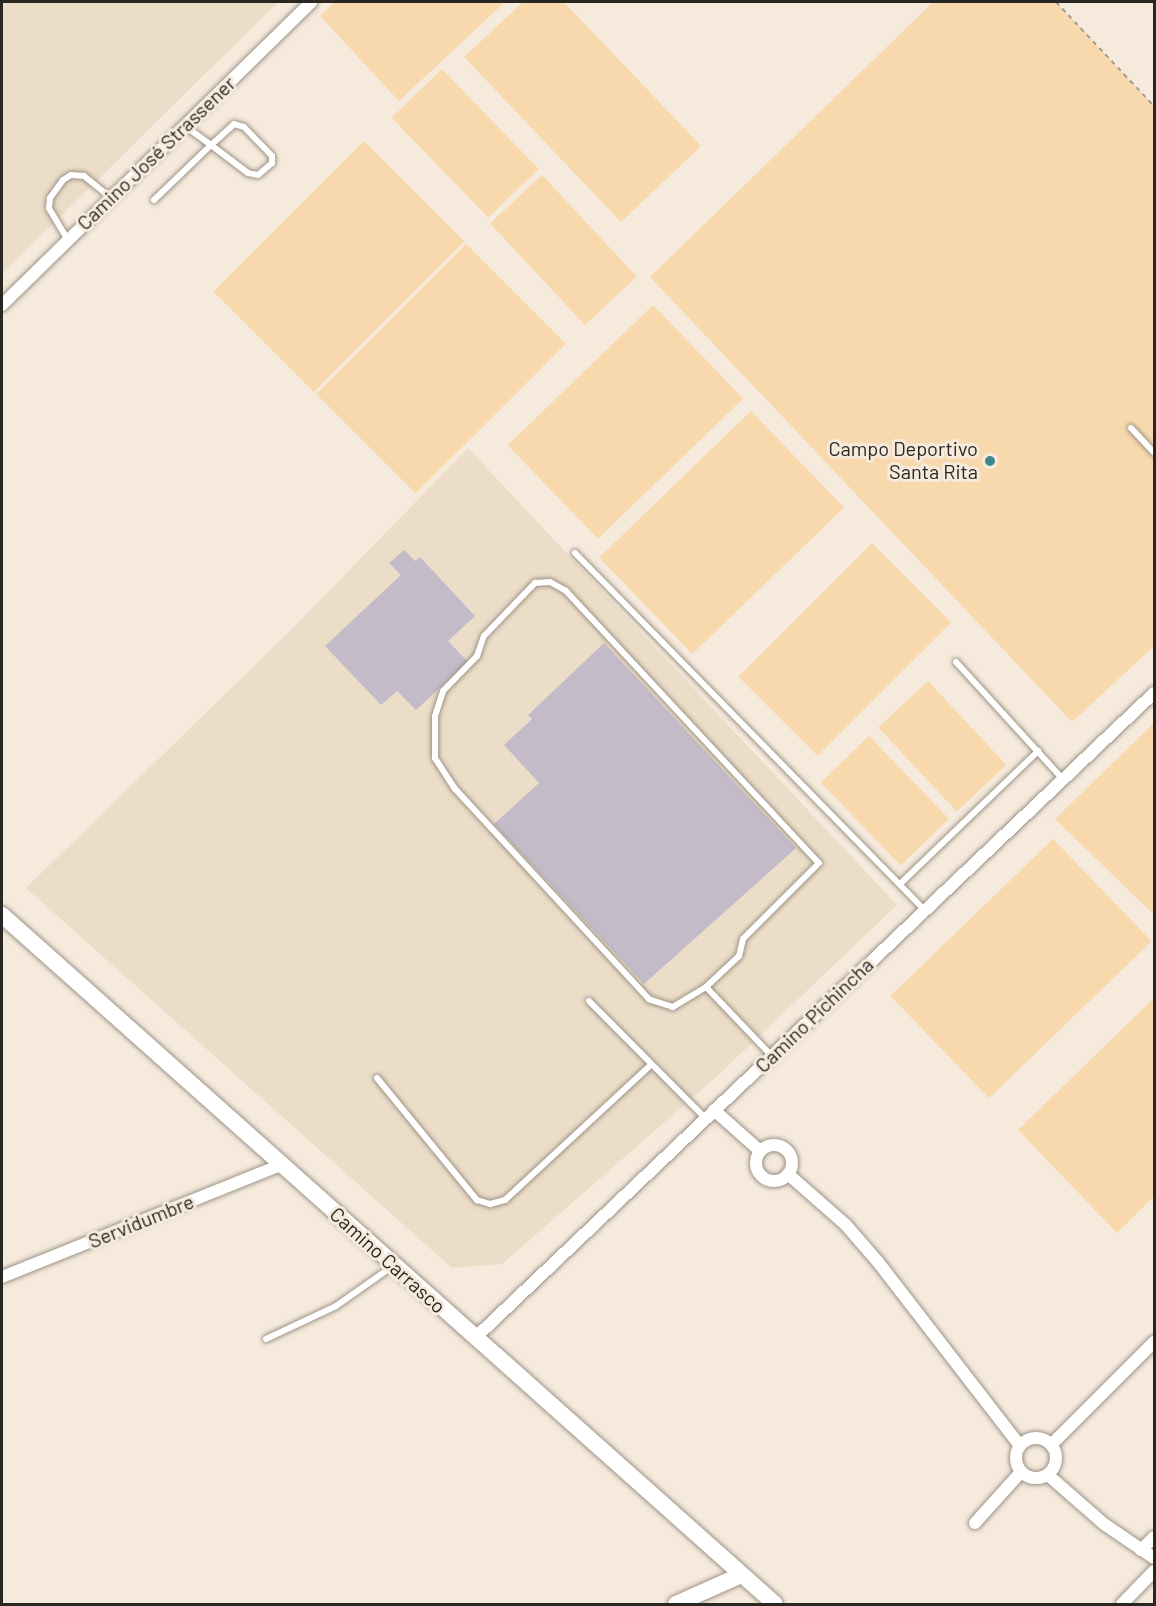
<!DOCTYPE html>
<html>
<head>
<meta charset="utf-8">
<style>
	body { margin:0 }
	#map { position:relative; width:1156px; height:1606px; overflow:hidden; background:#f5eadc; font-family:Barlow,sans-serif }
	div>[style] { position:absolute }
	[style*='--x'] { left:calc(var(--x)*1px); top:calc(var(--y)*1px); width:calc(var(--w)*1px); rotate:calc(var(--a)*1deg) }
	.built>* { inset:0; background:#ecddc8 }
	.green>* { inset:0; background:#f8d9ad; transform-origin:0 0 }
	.building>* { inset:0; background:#c4bbc9 }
	.path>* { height:2px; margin-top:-1px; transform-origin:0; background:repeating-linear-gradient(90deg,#a49c91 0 4.5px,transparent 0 9px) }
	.roads { filter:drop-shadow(0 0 2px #9e9487) drop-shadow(0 0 2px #9e9487) }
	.lane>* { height:6px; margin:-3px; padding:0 3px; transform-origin:3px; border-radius:3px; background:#fff }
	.street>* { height:12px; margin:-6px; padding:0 6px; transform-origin:6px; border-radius:6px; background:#fff }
	.street>.ring { margin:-6px; padding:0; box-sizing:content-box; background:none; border:12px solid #fff; border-radius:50% }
	.secondary>* { height:16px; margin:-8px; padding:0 8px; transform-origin:8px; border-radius:8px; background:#fff }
	.dots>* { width:16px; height:16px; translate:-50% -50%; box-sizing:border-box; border:3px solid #f5eadc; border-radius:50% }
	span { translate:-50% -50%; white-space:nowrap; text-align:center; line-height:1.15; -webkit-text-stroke:6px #f5eadc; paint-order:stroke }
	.street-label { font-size:20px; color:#2a2621 }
	.poi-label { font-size:20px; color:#2a2621 }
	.right { translate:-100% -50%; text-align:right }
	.frame { position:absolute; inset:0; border:3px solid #2a2621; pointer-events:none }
</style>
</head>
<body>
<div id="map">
	<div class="built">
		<div style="clip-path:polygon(2px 2px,278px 2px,2px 274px)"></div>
		<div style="clip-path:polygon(468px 448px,897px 905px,713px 1080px,502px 1264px,452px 1268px,26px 888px,295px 626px)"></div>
	</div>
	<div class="green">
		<div style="clip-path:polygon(335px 2px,505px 2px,399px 101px,320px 16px)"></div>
		<div style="clip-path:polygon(523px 2px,564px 2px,701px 146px,621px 222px,464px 57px)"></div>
		<div style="clip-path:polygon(933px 2px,1056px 2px,1154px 106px,1154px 646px,1072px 722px,650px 277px)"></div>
		<div style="left:442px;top:69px;width:139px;height:70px;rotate:46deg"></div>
		<div style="left:364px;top:141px;width:142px;height:213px;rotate:45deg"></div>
		<div style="left:542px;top:175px;width:139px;height:71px;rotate:47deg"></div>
		<div style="left:466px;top:244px;width:141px;height:212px;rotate:45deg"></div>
		<div style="left:653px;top:305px;width:130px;height:202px;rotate:46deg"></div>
		<div style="left:751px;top:411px;width:134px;height:211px;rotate:46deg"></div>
		<div style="left:872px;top:543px;width:112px;height:189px;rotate:45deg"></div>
		<div style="left:928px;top:681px;width:115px;height:68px;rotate:47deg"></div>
		<div style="clip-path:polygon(1154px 723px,1154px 915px,1055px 819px)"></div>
		<div style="left:869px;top:736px;width:115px;height:67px;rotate:46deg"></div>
		<div style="left:1053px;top:839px;width:142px;height:226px;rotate:46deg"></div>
		<div style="clip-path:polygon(1154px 998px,1154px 1196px,1117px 1233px,1018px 1130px)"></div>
	</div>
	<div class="building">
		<div style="clip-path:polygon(404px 550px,415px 561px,420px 557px,475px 616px,448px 641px,468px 662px,416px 710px,397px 691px,381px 705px,325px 646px,401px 575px,389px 563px)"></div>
		<div style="clip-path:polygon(604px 643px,796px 848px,644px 984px,494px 824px,539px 783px,504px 745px,532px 719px,528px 715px)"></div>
	</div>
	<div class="path">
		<div style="--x:1056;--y:2;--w:143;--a:46.7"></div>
	</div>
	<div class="roads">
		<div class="lane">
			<div style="--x:154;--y:200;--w:79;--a:-44"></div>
			<div style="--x:211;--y:145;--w:31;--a:-42"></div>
			<div style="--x:234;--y:124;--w:10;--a:17"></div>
			<div style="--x:244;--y:127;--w:40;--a:46"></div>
			<div style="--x:272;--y:156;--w:7;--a:90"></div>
			<div style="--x:272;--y:163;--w:18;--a:139"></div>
			<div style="--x:258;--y:175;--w:10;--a:-169"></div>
			<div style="--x:248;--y:173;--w:46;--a:-142.9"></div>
			<div style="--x:211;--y:145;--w:32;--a:-144"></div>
			<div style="--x:68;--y:240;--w:37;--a:-121"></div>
			<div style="--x:49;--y:208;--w:10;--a:-84"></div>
			<div style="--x:50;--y:198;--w:22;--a:-54"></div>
			<div style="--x:63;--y:180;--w:9;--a:-32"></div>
			<div style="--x:71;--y:175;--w:13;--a:4"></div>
			<div style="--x:84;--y:176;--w:35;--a:39"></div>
			<div style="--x:1131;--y:428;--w:34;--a:47"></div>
			<div style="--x:575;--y:553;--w:499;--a:45.6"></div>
			<div style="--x:550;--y:582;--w:18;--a:29"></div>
			<div style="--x:566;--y:591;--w:371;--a:47.1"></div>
			<div style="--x:819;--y:863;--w:107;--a:135"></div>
			<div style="--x:743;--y:939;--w:17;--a:103"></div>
			<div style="--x:739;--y:956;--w:45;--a:136.8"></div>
			<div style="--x:706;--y:987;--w:39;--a:149"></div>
			<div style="--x:673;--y:1007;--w:25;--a:-162"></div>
			<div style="--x:649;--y:999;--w:286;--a:-132.7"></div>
			<div style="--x:455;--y:789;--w:37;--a:-123"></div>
			<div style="--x:435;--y:758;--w:42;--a:-90"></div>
			<div style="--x:435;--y:716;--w:26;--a:-72"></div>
			<div style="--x:443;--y:691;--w:49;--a:-45.8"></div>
			<div style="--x:477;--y:656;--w:21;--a:-71"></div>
			<div style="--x:484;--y:636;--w:74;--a:-46.1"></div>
			<div style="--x:535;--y:583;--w:15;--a:-4"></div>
			<div style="--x:956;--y:662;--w:159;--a:47.6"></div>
			<div style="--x:900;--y:884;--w:192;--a:-43.9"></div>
			<div style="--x:706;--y:987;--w:94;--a:46.3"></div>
			<div style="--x:589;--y:1001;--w:165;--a:45.2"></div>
			<div style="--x:377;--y:1078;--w:158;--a:50.7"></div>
			<div style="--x:477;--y:1200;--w:14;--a:17"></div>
			<div style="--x:490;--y:1204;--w:16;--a:-15"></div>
			<div style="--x:505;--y:1200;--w:199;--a:-42.8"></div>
			<div style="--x:266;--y:1339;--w:77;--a:-25.2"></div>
			<div style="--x:336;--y:1306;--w:70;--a:-35.1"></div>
		</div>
		<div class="street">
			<div style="--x:2;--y:305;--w:433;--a:-44.4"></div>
			<div style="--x:714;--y:1110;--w:62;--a:41.7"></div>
			<div class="ring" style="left:756px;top:1145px;width:24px;height:24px"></div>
			<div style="--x:788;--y:1174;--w:76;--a:41.3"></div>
			<div style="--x:845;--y:1224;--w:50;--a:49"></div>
			<div style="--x:878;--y:1262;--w:232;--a:52.3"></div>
			<div style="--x:2;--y:1277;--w:301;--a:-21.9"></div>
			<div style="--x:475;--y:1338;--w:937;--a:-43.53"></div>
			<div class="ring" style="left:1016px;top:1438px;width:28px;height:28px"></div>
			<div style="--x:1051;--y:1445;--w:146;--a:-45"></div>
			<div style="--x:1048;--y:1475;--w:74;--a:41.2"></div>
			<div style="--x:1104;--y:1524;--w:60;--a:34.2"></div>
			<div style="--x:975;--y:1523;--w:69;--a:-48"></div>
			<div style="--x:1141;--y:1550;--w:18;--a:-45"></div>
			<div style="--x:1122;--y:1604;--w:46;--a:-45.9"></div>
		</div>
		<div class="secondary">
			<div style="--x:2;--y:915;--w:1035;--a:41.71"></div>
			<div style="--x:676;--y:1604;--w:71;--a:-24"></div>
		</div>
	</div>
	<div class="dots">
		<div style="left:990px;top:461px;background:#408889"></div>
	</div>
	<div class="street-label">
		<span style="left:156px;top:153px;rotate:-44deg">Camino José Strassener</span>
		<span style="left:814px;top:1015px;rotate:-44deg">Camino Pichincha</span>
		<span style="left:141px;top:1221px;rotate:-22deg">Servidumbre</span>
		<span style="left:388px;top:1260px;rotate:42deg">Camino Carrasco</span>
	</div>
	<div class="poi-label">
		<span class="right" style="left:978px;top:460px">Campo Deportivo<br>Santa Rita</span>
	</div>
	<div class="frame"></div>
</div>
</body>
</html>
